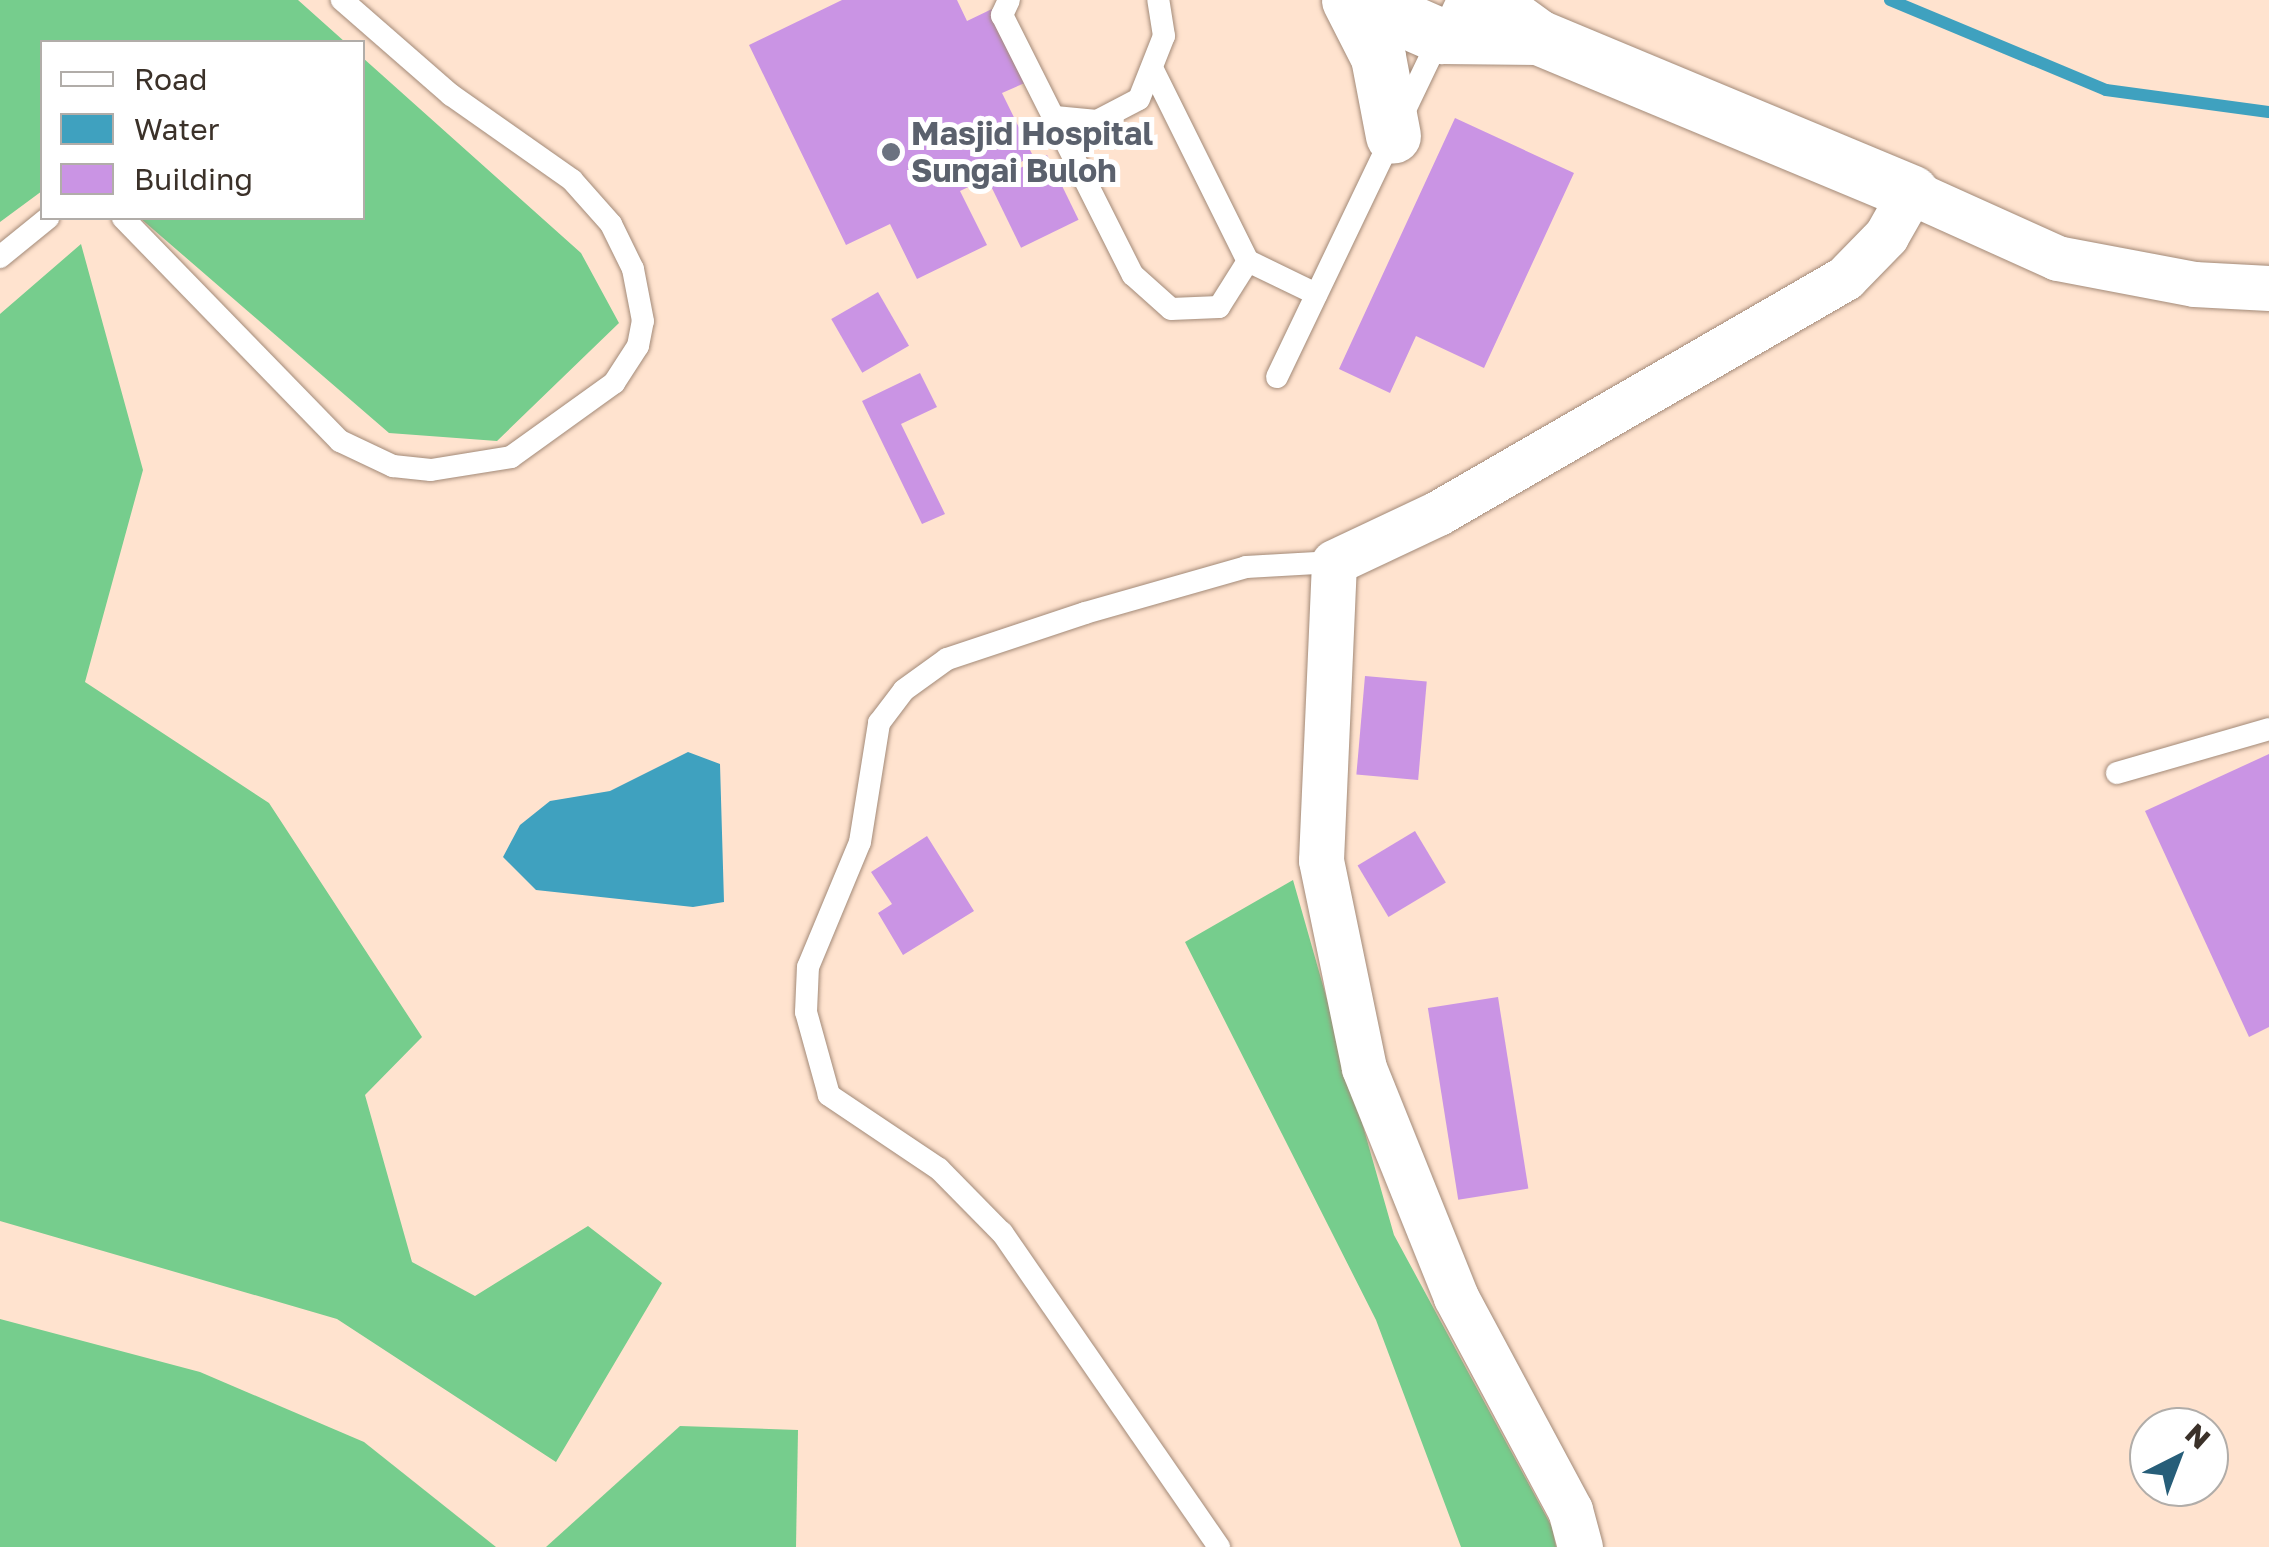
<!DOCTYPE html>
<html>
<head>
<meta charset="utf-8">
<style>
	body { margin:0 }
	#map { position:relative; width:2269px; height:1547px; overflow:hidden; background:#ffe3cf; font-family:"Golos Text",sans-serif }
	div>[style] { position:absolute }
	[style*='--x'] { left:calc(var(--x)*1px); top:calc(var(--y)*1px); width:calc(var(--w)*1px); rotate:calc(var(--a)*1deg) }
	.forest>* { inset:0; background:#76cd8d }
	.water>* { inset:0; background:#3fa1bf }
	.stream>* { height:12px; margin:-6px; padding:0 6px; transform-origin:6px; border-radius:6px; background:#3fa1bf }
	.building>* { inset:0; background:#ca94e4; transform-origin:0 0 }
	.roads { filter:drop-shadow(0 0 2px #a38a78) drop-shadow(0 0 2px #a38a78) }
	.lane>* { height:22px; margin:-11px; padding:0 11px; transform-origin:11px; border-radius:11px; background:#fff }
	.street>* { height:45px; margin:-22.5px; padding:0 22.5px; transform-origin:22.5px; border-radius:22.5px; background:#fff }
	.secondary>* { height:55px; margin:-27.5px; padding:0 27.5px; transform-origin:27.5px; border-radius:27.5px; background:#fff }
	.dots>* { width:28px; height:28px; translate:-50% -50%; box-sizing:border-box; border:5px solid #fff; border-radius:50% }
	span { translate:-50% -50%; white-space:nowrap; text-align:center; line-height:1.15; -webkit-text-stroke:10px #fff; paint-order:stroke }
	.worship-label { font-size:32px; color:#5b616d; font-weight:700 }
	.left { translate:0 -50%; text-align:left }
	.legend { position:absolute; left:40px; top:40px; width:325px; height:180px; box-sizing:border-box; background:#fff; border:2px solid #b1ada9; margin:0; padding:12px 18px; list-style:none; font-size:30px; color:#3b3129 }
	.legend li { display:flex; align-items:center; gap:20px; height:50px }
	.legend b { width:50px; border:2px solid #b1ada9 }
	.north { position:absolute; left:2129px; top:1407px; width:100px; height:100px; box-sizing:border-box; background:#fff; border:2px solid #b1ada9; border-radius:50%; rotate:42deg; font-size:28px; font-weight:700; line-height:40px; text-align:center; color:#3b3129 }
	.north::after { content:''; display:block; margin:auto; width:35px; height:45px; background:#275e79; clip-path:polygon(50% 0,100% 100%,50% 72%,0 100%) }
</style>
</head>
<body>
<div id="map">
	<div class="forest">
		<div style="clip-path:polygon(0 0,298px 0,345px 42px,42px 42px,42px 191px,0 222px)"></div>
		<div style="clip-path:polygon(363px 58px,581px 253px,619px 323px,497px 441px,389px 433px,140px 218px,362px 218px)"></div>
		<div style="clip-path:polygon(81px 244px,143px 470px,85px 682px,269px 803px,422px 1037px,365px 1095px,412px 1262px,475px 1296px,588px 1226px,662px 1283px,556px 1462px,337px 1319px,0 1221px,0 314px)"></div>
		<div style="clip-path:polygon(1293px 880px,1394px 1235px,1552px 1527px,1556px 1547px,1461px 1547px,1376px 1320px,1185px 942px)"></div>
		<div style="clip-path:polygon(0 1319px,200px 1372px,364px 1442px,496px 1547px,0 1547px)"></div>
		<div style="clip-path:polygon(680px 1426px,798px 1430px,796px 1547px,546px 1547px)"></div>
	</div>
	<div class="water">
		<div style="clip-path:polygon(688px 752px,720px 764px,724px 902px,693px 907px,536px 890px,503px 857px,520px 825px,550px 801px,610px 791px)"></div>
	</div>
	<div class="stream">
		<div style="--x:1890;--y:0;--w:234;--a:22.6"></div>
		<div style="--x:2106;--y:90;--w:164;--a:7.7"></div>
	</div>
	<div class="building">
		<div style="clip-path:polygon(842px 0,957px 0,967px 21px,992px 9px,1027px 82px,1002px 93px,1033px 156px,960px 191px,987px 245px,917px 279px,890px 224px,846px 245px,749px 45px)"></div>
		<div style="clip-path:polygon(1455px 118px,1574px 173px,1484px 368px,1416px 336px,1390px 393px,1339px 369px)"></div>
		<div style="left:1047px;top:155px;width:72px;height:64px;rotate:64deg"></div>
		<div style="left:878px;top:292px;width:62px;height:54px;rotate:60deg"></div>
		<div style="clip-path:polygon(920px 373px,937px 407px,901px 424px,945px 514px,922px 524px,862px 401px)"></div>
		<div style="left:1365px;top:676px;width:62px;height:99px;rotate:5deg"></div>
		<div style="clip-path:polygon(2269px 754px,2269px 1027px,2249px 1037px,2145px 811px)"></div>
		<div style="left:1415px;top:831px;width:60px;height:67px;rotate:59deg"></div>
		<div style="clip-path:polygon(927px 836px,974px 911px,903px 955px,878px 913px,892px 904px,871px 872px)"></div>
		<div style="left:1498px;top:997px;width:194px;height:71px;rotate:81deg"></div>
	</div>
	<div class="roads">
		<div class="lane">
			<div style="--x:1009;--y:0;--w:17;--a:115"></div>
			<div style="--x:1002;--y:15;--w:291;--a:63.3"></div>
			<div style="--x:1133;--y:275;--w:51;--a:41.8"></div>
			<div style="--x:1171;--y:309;--w:48;--a:-2.4"></div>
			<div style="--x:1219;--y:307;--w:54;--a:-57.8"></div>
			<div style="--x:1154;--y:72;--w:211;--a:63.6"></div>
			<div style="--x:1248;--y:261;--w:76;--a:25.9"></div>
			<div style="--x:1055;--y:117;--w:42;--a:5.4"></div>
			<div style="--x:1097;--y:121;--w:47;--a:-27.6"></div>
			<div style="--x:1139;--y:99;--w:68;--a:-68.4"></div>
			<div style="--x:1164;--y:36;--w:36;--a:-99"></div>
			<div style="--x:123;--y:218;--w:311;--a:45.8"></div>
			<div style="--x:340;--y:441;--w:59;--a:25.3"></div>
			<div style="--x:393;--y:466;--w:38;--a:6"></div>
			<div style="--x:431;--y:470;--w:81;--a:-9.2"></div>
			<div style="--x:511;--y:457;--w:127;--a:-35.7"></div>
			<div style="--x:614;--y:383;--w:44;--a:-57"></div>
			<div style="--x:638;--y:346;--w:25;--a:-79"></div>
			<div style="--x:643;--y:321;--w:53;--a:-100.9"></div>
			<div style="--x:633;--y:269;--w:50;--a:-116.1"></div>
			<div style="--x:611;--y:224;--w:59;--a:-131.6"></div>
			<div style="--x:572;--y:180;--w:148;--a:-144.9"></div>
			<div style="--x:451;--y:95;--w:145;--a:-138.9"></div>
			<div style="--x:0;--y:257;--w:62;--a:-39.1"></div>
			<div style="--x:1277;--y:377;--w:418;--a:-64.4"></div>
			<div style="--x:2117;--y:773;--w:158;--a:-16.1"></div>
			<div style="--x:1219;--y:1547;--w:382;--a:-124.6"></div>
			<div style="--x:1002;--y:1233;--w:90;--a:-134.5"></div>
			<div style="--x:939;--y:1169;--w:133;--a:-146.1"></div>
			<div style="--x:829;--y:1095;--w:86;--a:-105.5"></div>
			<div style="--x:806;--y:1012;--w:45;--a:-87.5"></div>
			<div style="--x:808;--y:967;--w:135;--a:-67.4"></div>
			<div style="--x:860;--y:842;--w:121;--a:-80.9"></div>
			<div style="--x:879;--y:723;--w:41;--a:-52.9"></div>
			<div style="--x:904;--y:690;--w:53;--a:-35.8"></div>
			<div style="--x:947;--y:659;--w:145;--a:-18.4"></div>
			<div style="--x:1085;--y:613;--w:167;--a:-15.9"></div>
			<div style="--x:1246;--y:567;--w:88;--a:-3.3"></div>
		</div>
		<div class="street">
			<div style="--x:1580;--y:1547;--w:38;--a:-105"></div>
			<div style="--x:1570;--y:1510;--w:242;--a:-118.2"></div>
			<div style="--x:1456;--y:1297;--w:247;--a:-111.9"></div>
			<div style="--x:1364;--y:1068;--w:212;--a:-101.7"></div>
			<div style="--x:1321;--y:860;--w:298;--a:-87.5"></div>
			<div style="--x:1334;--y:562;--w:115;--a:-25.2"></div>
			<div style="--x:1438;--y:513;--w:470;--a:-30"></div>
			<div style="--x:1845;--y:278;--w:59;--a:-45.7"></div>
			<div style="--x:1886;--y:236;--w:51;--a:-60.4"></div>
			<div style="--x:1911;--y:192;--w:160;--a:24.3"></div>
			<div style="--x:2057;--y:258;--w:139;--a:10.7"></div>
			<div style="--x:2194;--y:284;--w:75;--a:3.1"></div>
		</div>
		<div class="secondary">
			<div style="--x:1349;--y:0;--w:64;--a:63"></div>
			<div style="--x:1378;--y:57;--w:80;--a:79.2"></div>
			<div style="--x:1359;--y:0;--w:90;--a:23.7"></div>
			<div style="--x:1441;--y:36;--w:97;--a:0.6"></div>
			<div style="--x:1487;--y:0;--w:63;--a:36"></div>
			<div style="--x:1538;--y:37;--w:404;--a:22.6"></div>
		</div>
	</div>
	<div class="dots">
		<div style="left:891px;top:152px;background:#6b7280"></div>
	</div>
	<div class="worship-label">
		<span class="left" style="left:911px;top:152px">Masjid Hospital<br>Sungai Buloh</span>
	</div>
	<ul class="legend">
	<li><b style="height:12px;background:#fff"></b>Road</li>
	<li><b style="height:28px;background:#3fa1bf"></b>Water</li>
	<li><b style="height:28px;background:#ca94e4"></b>Building</li>
	</ul>
	<div class="north">N</div>
</div>
</body>
</html>
